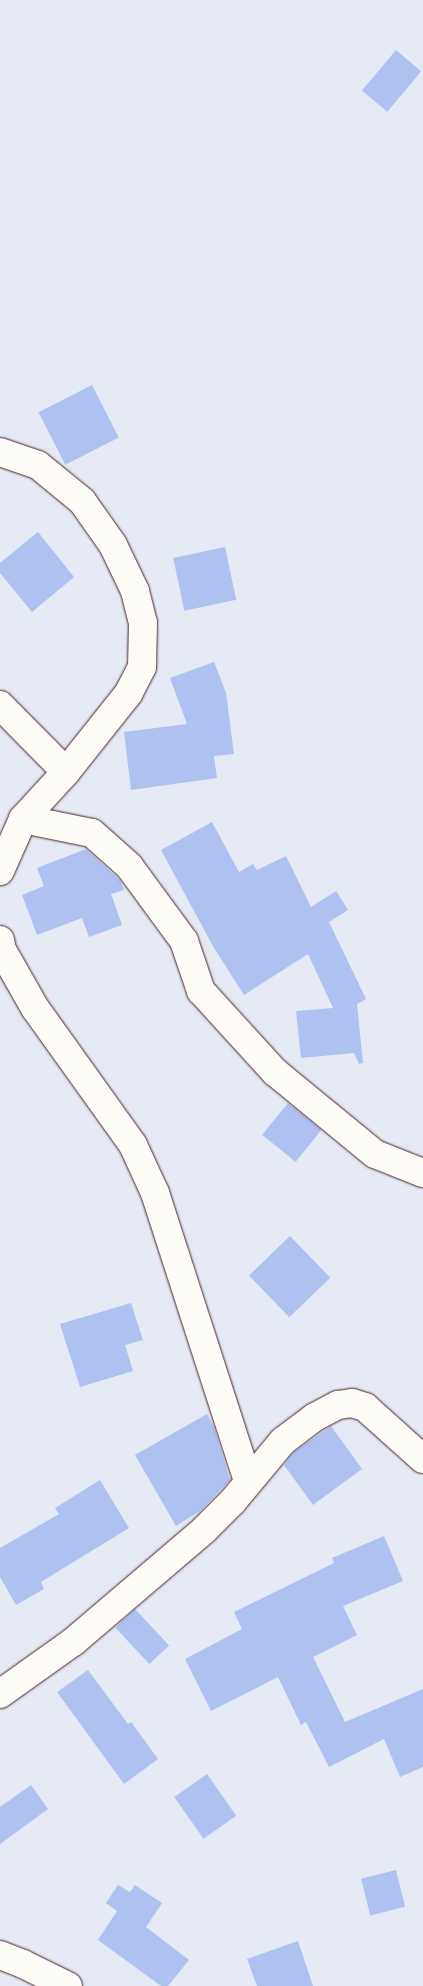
<!DOCTYPE html>
<html>
<head>
<meta charset="utf-8">
<style>
	body { margin:0 }
	#map { position:relative; width:423px; height:1986px; overflow:hidden; background:#e5eaf5; font-family:"Patrick Hand",sans-serif }
	div>[style] { position:absolute }
	[style*='--x'] { left:calc(var(--x)*1px); top:calc(var(--y)*1px); width:calc(var(--w)*1px); rotate:calc(var(--a)*1deg) }
	.building>* { inset:0; background:#aec1f0; transform-origin:0 0 }
	.roads { filter:drop-shadow(0 0 1px #4a1f2b) drop-shadow(0 0 1px #4a1f2b) }
	.minor>* { height:28px; margin:-14px; padding:0 14px; transform-origin:14px; border-radius:14px; background:#fdfcf7 }
	span { translate:-50% -50%; white-space:nowrap; text-align:center; line-height:1.15; -webkit-text-stroke:5px #fdfcf7; paint-order:stroke }
</style>
</head>
<body>
<div id="map">
	<div class="building">
		<div style="left:396px;top:50px;width:33px;height:53px;rotate:40deg"></div>
		<div style="left:92px;top:385px;width:59px;height:60px;rotate:63deg"></div>
		<div style="clip-path:polygon(38px 532px,74px 577px,32px 612px,0 573px,0 563px)"></div>
		<div style="left:225px;top:547px;width:54px;height:53px;rotate:78deg"></div>
		<div style="clip-path:polygon(214px 662px,226px 693px,234px 754px,214px 756px,217px 778px,131px 790px,124px 732px,187px 724px,170px 678px)"></div>
		<div style="clip-path:polygon(212px 822px,239px 872px,253px 864px,257px 870px,286px 856px,311px 907px,336px 891px,348px 910px,329px 922px,366px 999px,357px 1004px,363px 1063px,359px 1064px,354px 1053px,301px 1058px,296px 1011px,333px 1008px,308px 954px,244px 995px,214px 948px,161px 850px)"></div>
		<div style="clip-path:polygon(86px 849px,120px 880px,124px 890px,111px 894px,122px 925px,89px 937px,82px 918px,37px 935px,22px 895px,44px 886px,37px 868px)"></div>
		<div style="left:288px;top:1103px;width:43px;height:41px;rotate:39deg"></div>
		<div style="left:290px;top:1236px;width:58px;height:57px;rotate:46deg"></div>
		<div style="clip-path:polygon(131px 1303px,143px 1340px,125px 1345px,133px 1371px,80px 1387px,60px 1324px)"></div>
		<div style="clip-path:polygon(207px 1414px,214px 1427px,230px 1480px,200px 1511px,176px 1526px,135px 1455px)"></div>
		<div style="clip-path:polygon(331px 1426px,362px 1469px,313px 1505px,284px 1465px,294px 1452px)"></div>
		<div style="clip-path:polygon(100px 1480px,129px 1528px,41px 1582px,44px 1589px,16px 1605px,0 1577px,0 1548px,59px 1514px,55px 1508px)"></div>
		<div style="clip-path:polygon(384px 1536px,403px 1581px,343px 1606px,357px 1635px,313px 1657px,345px 1722px,423px 1689px,423px 1767px,400px 1777px,384px 1739px,329px 1767px,306px 1722px,301px 1725px,278px 1677px,211px 1711px,185px 1659px,242px 1629px,234px 1612px,334px 1563px,332px 1558px)"></div>
		<div style="left:135px;top:1609px;width:50px;height:27px;rotate:47deg"></div>
		<div style="clip-path:polygon(88px 1670px,128px 1724px,131px 1722px,158px 1759px,124px 1784px,57px 1692px)"></div>
		<div style="left:207px;top:1774px;width:51px;height:40px;rotate:55deg"></div>
		<div style="clip-path:polygon(31px 1785px,48px 1809px,0 1844px,0 1807px)"></div>
		<div style="left:396px;top:1870px;width:38px;height:36px;rotate:76deg"></div>
		<div style="clip-path:polygon(118px 1885px,130px 1892px,135px 1885px,162px 1903px,146px 1927px,189px 1960px,168px 1986px,161px 1986px,98px 1940px,117px 1911px,106px 1903px)"></div>
		<div style="clip-path:polygon(298px 1941px,313px 1986px,257px 1986px,247px 1959px)"></div>
	</div>
	<div class="roads">
		<div class="minor">
			<div style="--x:0;--y:452;--w:40;--a:18.9"></div>
			<div style="--x:38;--y:465;--w:57;--a:39.3"></div>
			<div style="--x:82;--y:501;--w:54;--a:54.8"></div>
			<div style="--x:113;--y:545;--w:51;--a:64.4"></div>
			<div style="--x:135;--y:591;--w:33;--a:76"></div>
			<div style="--x:143;--y:623;--w:44;--a:91.3"></div>
			<div style="--x:142;--y:667;--w:30;--a:117"></div>
			<div style="--x:128;--y:694;--w:100;--a:128.5"></div>
			<div style="--x:66;--y:772;--w:64;--a:132.5"></div>
			<div style="--x:23;--y:819;--w:57;--a:113.9"></div>
			<div style="--x:0;--y:705;--w:94;--a:45.4"></div>
			<div style="--x:23;--y:819;--w:70;--a:11.5"></div>
			<div style="--x:92;--y:833;--w:50;--a:41.7"></div>
			<div style="--x:129;--y:866;--w:93;--a:53.7"></div>
			<div style="--x:184;--y:941;--w:53;--a:71.2"></div>
			<div style="--x:201;--y:991;--w:110;--a:47.6"></div>
			<div style="--x:275;--y:1072;--w:129;--a:39.4"></div>
			<div style="--x:375;--y:1154;--w:52;--a:21.6"></div>
			<div style="--x:0;--y:940;--w:10;--a:79"></div>
			<div style="--x:2;--y:950;--w:67;--a:60.4"></div>
			<div style="--x:35;--y:1008;--w:168;--a:54.4"></div>
			<div style="--x:133;--y:1145;--w:53;--a:65.4"></div>
			<div style="--x:155;--y:1193;--w:303;--a:72.1"></div>
			<div style="--x:0;--y:1694;--w:90;--a:-35.5"></div>
			<div style="--x:73;--y:1642;--w:172;--a:-40.5"></div>
			<div style="--x:204;--y:1530;--w:41;--a:-45"></div>
			<div style="--x:233;--y:1501;--w:78;--a:-50.2"></div>
			<div style="--x:283;--y:1441;--w:40;--a:-37"></div>
			<div style="--x:315;--y:1417;--w:26;--a:-28"></div>
			<div style="--x:338;--y:1405;--w:14;--a:-8"></div>
			<div style="--x:352;--y:1403;--w:14;--a:17"></div>
			<div style="--x:365;--y:1407;--w:78;--a:41.9"></div>
			<div style="--x:0;--y:1955;--w:25;--a:21"></div>
			<div style="--x:23;--y:1964;--w:50;--a:26.1"></div>
		</div>
	</div>
</div>
</body>
</html>
